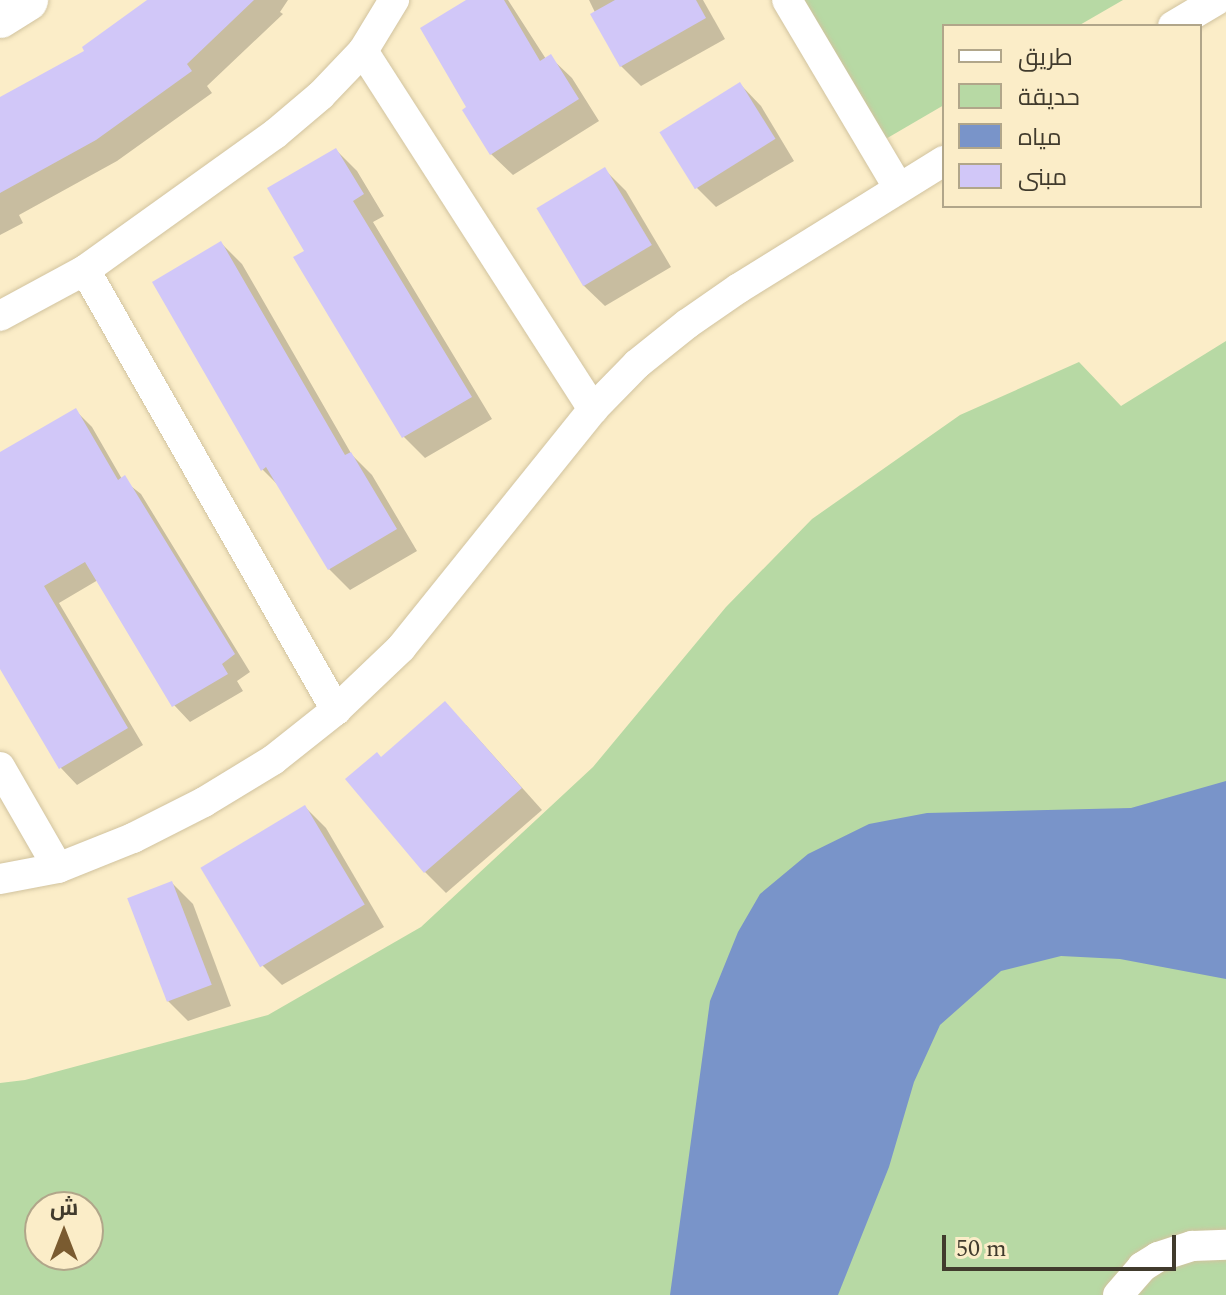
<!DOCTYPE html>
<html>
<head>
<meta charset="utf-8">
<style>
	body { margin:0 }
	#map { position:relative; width:1226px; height:1295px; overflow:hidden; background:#fbedc8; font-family:Spectral,Cairo,serif }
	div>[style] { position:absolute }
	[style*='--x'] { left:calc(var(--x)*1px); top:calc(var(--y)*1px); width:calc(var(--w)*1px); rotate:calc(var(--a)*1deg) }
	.green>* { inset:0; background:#b7d9a4 }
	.water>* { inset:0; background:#7994c9 }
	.shadow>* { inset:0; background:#0003 }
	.building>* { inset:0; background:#d1c7f8; transform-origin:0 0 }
	.roads { filter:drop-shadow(0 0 2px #d1c39f) drop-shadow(0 0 2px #d1c39f) }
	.street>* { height:30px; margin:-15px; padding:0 15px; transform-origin:15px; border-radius:15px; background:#fff }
	.secondary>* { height:42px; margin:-21px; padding:0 21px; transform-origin:21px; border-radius:21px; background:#fff }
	span { translate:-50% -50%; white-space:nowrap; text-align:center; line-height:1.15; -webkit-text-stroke:7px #fbedc8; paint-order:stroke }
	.legend { position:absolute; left:942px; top:24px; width:260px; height:184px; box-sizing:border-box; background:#fbedc8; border:2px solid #b1a68a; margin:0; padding:10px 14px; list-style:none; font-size:24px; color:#413b2d }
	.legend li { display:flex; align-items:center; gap:16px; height:40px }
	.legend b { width:40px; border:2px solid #b1a68a }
	.north { position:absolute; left:24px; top:1191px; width:80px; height:80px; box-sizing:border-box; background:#fbedc8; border:2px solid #b1a68a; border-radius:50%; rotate:0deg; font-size:22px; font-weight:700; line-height:32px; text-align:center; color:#413b2d }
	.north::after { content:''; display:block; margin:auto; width:28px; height:36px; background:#7a5b30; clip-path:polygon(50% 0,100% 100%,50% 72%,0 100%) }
	.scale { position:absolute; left:942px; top:1235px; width:234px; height:36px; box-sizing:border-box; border:4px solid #413b2d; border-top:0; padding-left:10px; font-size:24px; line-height:28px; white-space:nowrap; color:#413b2d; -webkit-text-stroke:6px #fbedc8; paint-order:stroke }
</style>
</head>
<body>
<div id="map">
	<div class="green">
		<div style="clip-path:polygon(804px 0,1123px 0,1078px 26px,944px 26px,944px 105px,884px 140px)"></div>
		<div style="clip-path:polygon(evenodd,1226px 341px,1226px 1295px,0 1295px,0 1083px,25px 1080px,268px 1015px,421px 927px,593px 767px,726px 607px,812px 519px,960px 415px,1079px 362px,1121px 406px,1226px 341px,40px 1207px,88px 1207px,88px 1255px,40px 1255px,40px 1207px)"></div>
	</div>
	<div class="water">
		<div style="clip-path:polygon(1226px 781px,1226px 979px,1120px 959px,1061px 956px,1001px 971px,940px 1025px,914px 1082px,889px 1167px,838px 1295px,670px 1295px,710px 1001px,738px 932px,760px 894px,808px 854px,869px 824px,927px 813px,1131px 808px)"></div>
	</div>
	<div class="shadow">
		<div style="clip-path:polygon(150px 0,288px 0,280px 12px,283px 14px,207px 86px,212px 93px,117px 161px,19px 215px,23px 223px,0 235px,0 99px,87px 51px)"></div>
		<div style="clip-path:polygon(470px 0,508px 0,546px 59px,550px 57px,572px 78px,599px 121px,513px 175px,491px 154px,469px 108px)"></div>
		<div style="clip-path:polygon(589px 0,703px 0,725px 39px,641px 86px,621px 66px)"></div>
		<div style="clip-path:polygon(740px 84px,761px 106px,794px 161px,716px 207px,695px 186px)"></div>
		<div style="clip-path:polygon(336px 150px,357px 171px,384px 216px,373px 222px,492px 419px,425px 458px,404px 437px)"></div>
		<div style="clip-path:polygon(605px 170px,626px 191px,671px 267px,605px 306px,583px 285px)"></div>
		<div style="clip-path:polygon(221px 243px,242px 264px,352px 455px,372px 475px,417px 551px,350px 590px,329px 569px,282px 489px,262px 469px)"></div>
		<div style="clip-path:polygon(75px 410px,92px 427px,122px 479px,141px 494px,250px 672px,237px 681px,243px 691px,190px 722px,174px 705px,98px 580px,59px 603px,143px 745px,77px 785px,61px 768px,0 664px,0 455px)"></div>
		<div style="clip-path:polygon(466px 725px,542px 810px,446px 893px,425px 872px,382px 760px)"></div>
		<div style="clip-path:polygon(305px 807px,326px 828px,384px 927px,282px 985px,261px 964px)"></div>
		<div style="clip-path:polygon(172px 883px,193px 904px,231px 1006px,188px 1021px,167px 1000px)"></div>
	</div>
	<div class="building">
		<div style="clip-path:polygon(147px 0,254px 0,187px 64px,192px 71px,96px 140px,0 193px,0 97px,84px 51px,82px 47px)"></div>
		<div style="clip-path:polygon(466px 0,504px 0,540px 61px,551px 54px,579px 99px,490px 155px,462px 110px,466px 107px,420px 28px)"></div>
		<div style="clip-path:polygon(615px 0,696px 0,706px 18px,620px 67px,590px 14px)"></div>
		<div style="left:740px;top:82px;width:67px;height:95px;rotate:58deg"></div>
		<div style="clip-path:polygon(336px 148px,364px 194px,353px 201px,472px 397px,402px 438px,293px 257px,304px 251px,267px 188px)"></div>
		<div style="left:605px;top:167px;width:91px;height:80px;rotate:59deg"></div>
		<div style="clip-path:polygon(221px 241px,345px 455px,351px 452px,397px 529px,328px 570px,266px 467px,261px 471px,152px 282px)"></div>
		<div style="clip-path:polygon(76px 408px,118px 480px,125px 475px,235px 654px,222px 664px,228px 674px,172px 707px,85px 562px,44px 586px,128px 728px,59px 769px,0 669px,0 452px)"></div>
		<div style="clip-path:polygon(445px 701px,522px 788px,424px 873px,345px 779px,377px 752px,381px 757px)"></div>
		<div style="left:305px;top:805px;width:116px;height:122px;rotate:59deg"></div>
		<div style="left:172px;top:881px;width:111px;height:48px;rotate:69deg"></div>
	</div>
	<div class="roads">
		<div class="street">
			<div style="--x:787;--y:0;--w:217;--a:59.3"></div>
			<div style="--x:1173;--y:26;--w:51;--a:-30.6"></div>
			<div style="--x:363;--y:51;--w:426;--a:57.3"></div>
			<div style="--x:85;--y:270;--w:507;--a:60.3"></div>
			<div style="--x:0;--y:316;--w:97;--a:-28.4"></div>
			<div style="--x:85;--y:270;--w:234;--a:-35.6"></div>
			<div style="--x:275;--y:134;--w:60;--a:-40.3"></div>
			<div style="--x:321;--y:95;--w:61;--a:-46.3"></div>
			<div style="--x:363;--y:51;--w:60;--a:-58.7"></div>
			<div style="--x:0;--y:767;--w:116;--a:60.1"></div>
			<div style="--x:0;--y:879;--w:59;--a:-10.7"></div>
			<div style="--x:58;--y:868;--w:81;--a:-21.8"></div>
			<div style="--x:133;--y:838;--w:80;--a:-26.9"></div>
			<div style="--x:204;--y:802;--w:81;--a:-31.3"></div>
			<div style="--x:273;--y:760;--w:80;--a:-38.4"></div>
			<div style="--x:336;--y:710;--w:90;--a:-43.6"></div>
			<div style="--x:401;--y:648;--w:307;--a:-51.2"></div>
			<div style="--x:593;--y:409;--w:63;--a:-45.6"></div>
			<div style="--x:637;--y:364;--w:64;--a:-38.7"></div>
			<div style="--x:687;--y:324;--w:63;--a:-34.7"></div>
			<div style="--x:739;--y:288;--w:241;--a:-31.8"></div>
			<div style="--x:1118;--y:1295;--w:37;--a:-49"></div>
			<div style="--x:1142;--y:1267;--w:19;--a:-32"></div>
			<div style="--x:1158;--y:1257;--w:36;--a:-18"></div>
			<div style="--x:1192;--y:1246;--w:34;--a:-2"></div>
		</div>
		<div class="secondary">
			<div style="--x:0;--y:17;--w:32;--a:-32"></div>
		</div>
	</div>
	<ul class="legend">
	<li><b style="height:10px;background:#fff"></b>طريق</li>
	<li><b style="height:22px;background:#b7d9a4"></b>حديقة</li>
	<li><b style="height:22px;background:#7994c9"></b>مياه</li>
	<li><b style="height:22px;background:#d1c7f8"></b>مبنى</li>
	</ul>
	<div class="north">ش</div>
	<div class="scale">50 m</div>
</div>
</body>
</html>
